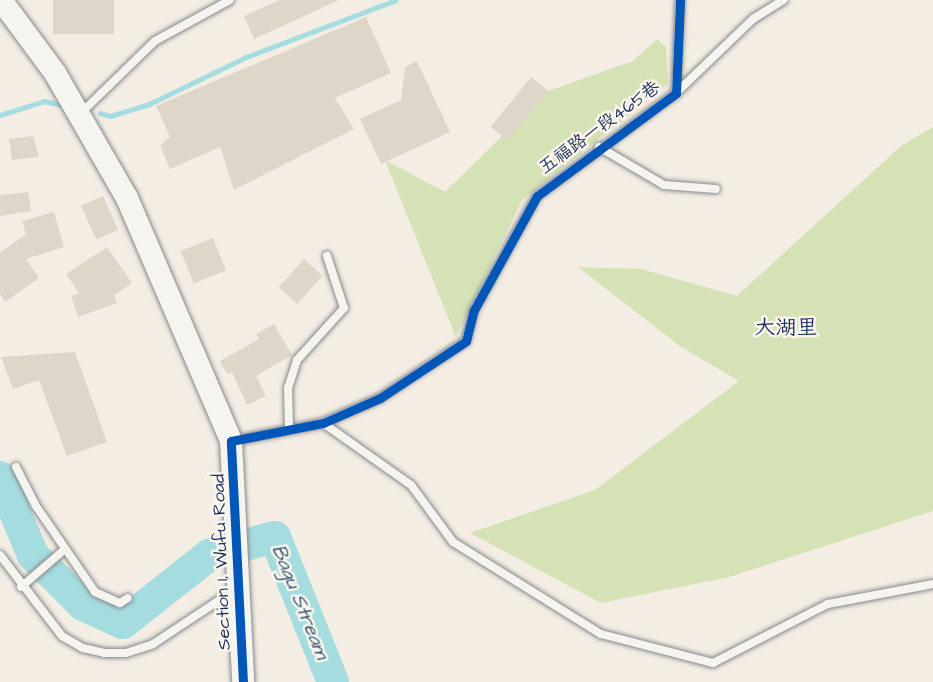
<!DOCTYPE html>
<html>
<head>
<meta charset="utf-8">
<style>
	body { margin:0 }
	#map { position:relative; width:933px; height:682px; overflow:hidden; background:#f3ede3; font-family:"Architects Daughter","LXGW WenKai TC",sans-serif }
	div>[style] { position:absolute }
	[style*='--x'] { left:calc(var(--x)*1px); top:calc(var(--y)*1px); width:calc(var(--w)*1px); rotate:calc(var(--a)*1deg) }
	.green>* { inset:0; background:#d4e2b6 }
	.stream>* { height:5px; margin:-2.5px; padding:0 2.5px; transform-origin:2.5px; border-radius:2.5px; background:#a5dce0 }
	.river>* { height:32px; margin:-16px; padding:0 16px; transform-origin:16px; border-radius:16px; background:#a5dce0 }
	.building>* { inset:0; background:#dfd6ca; transform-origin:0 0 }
	.roads { filter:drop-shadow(0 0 2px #88898e) drop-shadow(0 0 2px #88898e) }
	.lane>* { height:8px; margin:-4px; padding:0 4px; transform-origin:4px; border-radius:4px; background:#f6f4ef }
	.secondary>* { height:22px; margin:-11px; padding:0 11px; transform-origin:11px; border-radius:11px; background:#f6f4ef }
	.cycleway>* { height:9px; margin:-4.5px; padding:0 4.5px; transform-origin:4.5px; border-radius:4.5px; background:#0057b8 }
	span { translate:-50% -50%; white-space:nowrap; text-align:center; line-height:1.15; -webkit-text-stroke:5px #fbf7ec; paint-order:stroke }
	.street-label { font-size:18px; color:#1b2f5e }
	.water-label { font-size:20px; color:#35587e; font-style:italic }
	.quarter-label { font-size:21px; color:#1b2f5e }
</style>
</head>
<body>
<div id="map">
	<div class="green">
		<div style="clip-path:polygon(657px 39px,666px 47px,668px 84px,522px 200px,456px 337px,385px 160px,445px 192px,548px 91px,633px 61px)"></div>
		<div style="clip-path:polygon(933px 127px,933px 511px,729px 577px,601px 603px,470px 533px,595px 490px,739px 381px,681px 347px,578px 267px,641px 269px,737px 296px,901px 146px)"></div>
	</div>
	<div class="stream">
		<div style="--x:100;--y:113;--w:10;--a:17"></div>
		<div style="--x:110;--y:116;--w:39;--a:-17"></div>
		<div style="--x:147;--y:105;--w:110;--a:-25.9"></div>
		<div style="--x:246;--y:57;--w:160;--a:-20.8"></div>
		<div style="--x:0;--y:115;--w:46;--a:-17.7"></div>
		<div style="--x:44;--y:101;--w:23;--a:13"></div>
	</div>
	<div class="river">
		<div style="--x:0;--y:477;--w:85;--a:67.1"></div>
		<div style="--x:33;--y:555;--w:71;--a:45"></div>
		<div style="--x:83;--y:605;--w:44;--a:24.2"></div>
		<div style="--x:123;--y:623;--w:110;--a:-38.3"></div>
		<div style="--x:209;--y:555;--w:68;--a:-15.3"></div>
		<div style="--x:275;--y:537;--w:156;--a:68.2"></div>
	</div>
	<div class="building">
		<div style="left:53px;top:0;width:61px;height:34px"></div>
		<div style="clip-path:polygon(280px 0,339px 0,254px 39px,244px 16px)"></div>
		<div style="clip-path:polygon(366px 17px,391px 73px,335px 98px,354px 129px,234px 190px,220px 147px,170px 169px,160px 145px,170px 137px,156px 106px)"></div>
		<div style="clip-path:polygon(417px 61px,450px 132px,381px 164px,360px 119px,401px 100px,405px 67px)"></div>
		<div style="left:531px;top:77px;width:22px;height:64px;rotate:39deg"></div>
		<div style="clip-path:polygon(33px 136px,39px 157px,12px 160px,9px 139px)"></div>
		<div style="clip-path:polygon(28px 192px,31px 211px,0 216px,0 195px)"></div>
		<div style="left:103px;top:196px;width:37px;height:24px;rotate:66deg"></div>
		<div style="clip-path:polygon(54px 212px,64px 247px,26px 259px,39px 278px,5px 302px,0 294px,0 253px,26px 234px,22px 221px)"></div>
		<div style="left:213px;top:238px;width:35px;height:35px;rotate:68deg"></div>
		<div style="clip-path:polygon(107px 247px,132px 283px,114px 295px,117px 303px,78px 317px,71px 296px,79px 293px,66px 274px)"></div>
		<div style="left:304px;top:259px;width:25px;height:38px;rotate:42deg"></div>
		<div style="clip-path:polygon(274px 324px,292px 355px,256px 376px,266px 396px,247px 405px,232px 372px,227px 374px,220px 361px,259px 339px,256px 334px)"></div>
		<div style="clip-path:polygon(75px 352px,107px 442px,67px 456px,39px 380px,13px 389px,1px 357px)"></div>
	</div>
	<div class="roads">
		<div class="lane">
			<div style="--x:676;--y:93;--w:93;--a:-87.5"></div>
			<div style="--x:81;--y:113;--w:103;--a:-44.2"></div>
			<div style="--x:155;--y:41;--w:85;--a:-28.7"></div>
			<div style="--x:599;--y:147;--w:75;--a:30.3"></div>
			<div style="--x:664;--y:185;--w:52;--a:4.4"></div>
			<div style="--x:323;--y:423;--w:108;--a:35.2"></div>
			<div style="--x:411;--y:485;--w:71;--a:53.6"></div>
			<div style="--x:453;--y:542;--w:174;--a:31.9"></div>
			<div style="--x:601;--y:634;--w:116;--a:14.5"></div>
			<div style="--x:713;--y:663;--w:129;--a:-27.2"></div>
			<div style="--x:828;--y:604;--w:107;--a:-10.8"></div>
			<div style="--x:289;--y:429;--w:41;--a:-91.4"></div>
			<div style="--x:288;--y:388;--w:29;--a:-72"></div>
			<div style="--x:297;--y:360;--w:70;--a:-47.9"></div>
			<div style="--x:344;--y:308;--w:55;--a:-108.1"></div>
			<div style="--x:233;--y:441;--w:92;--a:-11.3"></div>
			<div style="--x:323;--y:423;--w:62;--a:-23.7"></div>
			<div style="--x:380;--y:398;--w:103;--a:-33.5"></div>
			<div style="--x:466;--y:341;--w:32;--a:-76"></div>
			<div style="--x:474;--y:310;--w:130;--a:-61.1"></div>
			<div style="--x:537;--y:196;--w:173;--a:-36.5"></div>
			<div style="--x:676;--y:93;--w:107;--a:-43.9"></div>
			<div style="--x:753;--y:19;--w:36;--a:-32"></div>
			<div style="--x:16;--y:467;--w:44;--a:62.9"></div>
			<div style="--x:36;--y:506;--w:104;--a:55.5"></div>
			<div style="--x:95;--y:592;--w:27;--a:24"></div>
			<div style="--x:120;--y:603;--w:9;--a:-32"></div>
			<div style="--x:0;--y:555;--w:102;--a:52.6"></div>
			<div style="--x:62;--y:636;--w:24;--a:30"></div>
			<div style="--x:83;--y:648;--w:22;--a:13"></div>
			<div style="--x:104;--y:653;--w:22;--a:0"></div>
			<div style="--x:126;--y:653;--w:28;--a:-18"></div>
			<div style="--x:153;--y:644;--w:85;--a:-33.5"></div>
			<div style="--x:224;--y:597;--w:13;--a:-9"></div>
			<div style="--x:21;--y:587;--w:57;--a:-40.7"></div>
		</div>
		<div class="secondary">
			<div style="--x:1;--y:0;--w:91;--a:53.5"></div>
			<div style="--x:55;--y:73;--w:144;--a:60.1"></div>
			<div style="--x:127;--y:198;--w:264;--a:66.8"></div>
			<div style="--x:231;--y:441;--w:241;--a:87.1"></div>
		</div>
	</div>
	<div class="cycleway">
		<div style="--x:243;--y:682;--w:241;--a:-92.9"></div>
		<div style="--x:231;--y:441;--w:94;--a:-11.1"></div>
		<div style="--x:323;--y:423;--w:62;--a:-23.7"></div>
		<div style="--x:380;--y:398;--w:103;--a:-33.5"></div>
		<div style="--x:466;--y:341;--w:32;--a:-76"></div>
		<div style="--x:474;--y:310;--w:130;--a:-61.1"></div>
		<div style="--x:537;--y:196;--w:173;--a:-36.5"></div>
		<div style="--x:676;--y:93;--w:93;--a:-87.5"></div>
	</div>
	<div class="street-label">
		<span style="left:600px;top:128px;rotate:-36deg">五福路一段465巷</span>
		<span style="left:222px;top:562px;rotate:-92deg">Section 1, Wufu Road</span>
	</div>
	<div class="water-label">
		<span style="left:300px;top:602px;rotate:68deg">Bagu Stream</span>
	</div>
	<div class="quarter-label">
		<span style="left:786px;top:328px">大湖里</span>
	</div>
</div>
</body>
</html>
